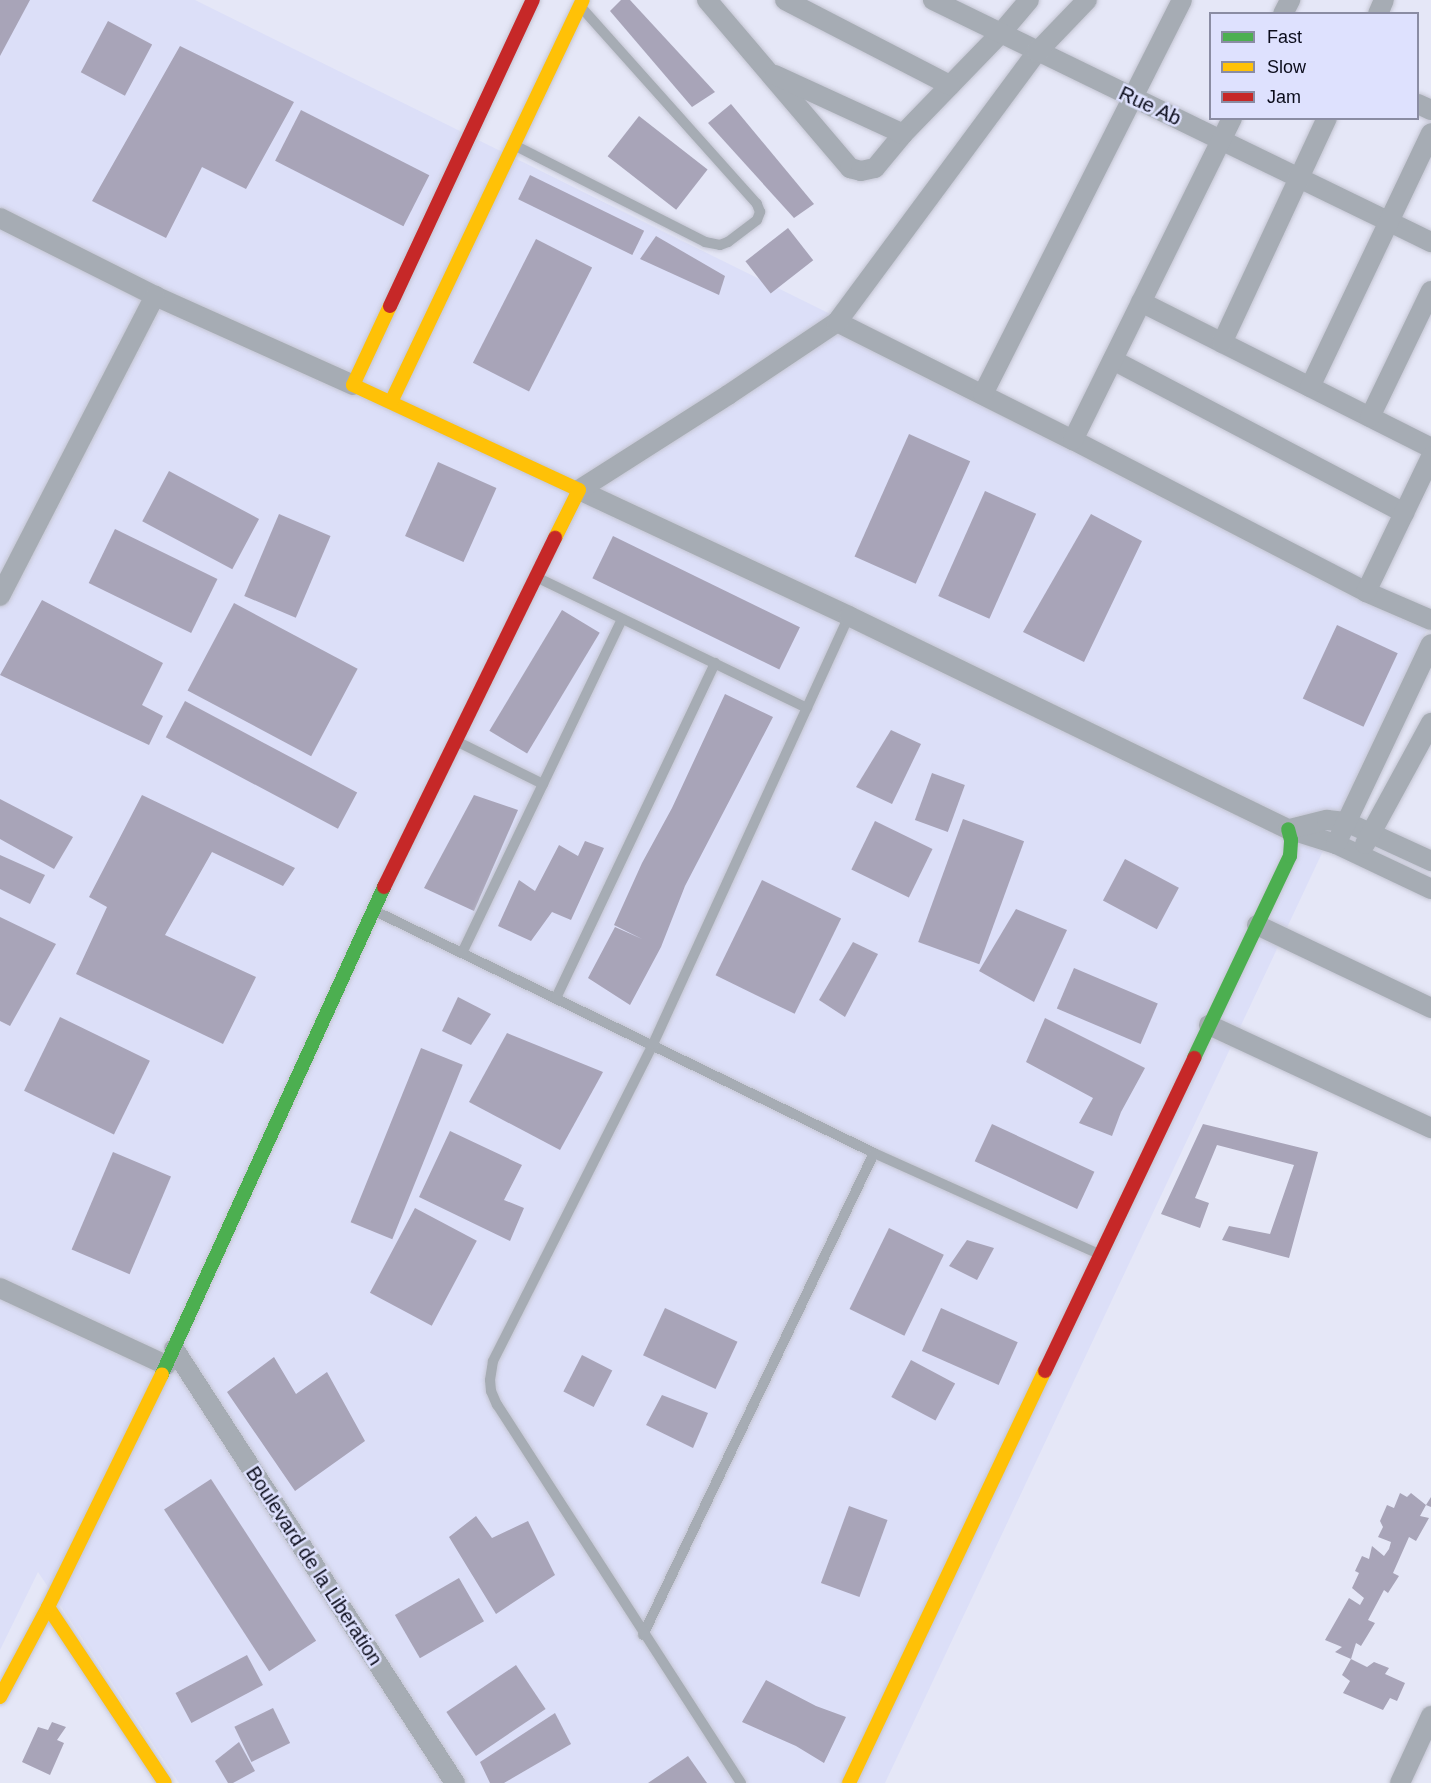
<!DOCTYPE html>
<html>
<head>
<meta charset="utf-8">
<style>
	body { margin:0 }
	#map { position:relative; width:1431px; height:1783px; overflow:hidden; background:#e5e7f7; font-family:Helvetica,sans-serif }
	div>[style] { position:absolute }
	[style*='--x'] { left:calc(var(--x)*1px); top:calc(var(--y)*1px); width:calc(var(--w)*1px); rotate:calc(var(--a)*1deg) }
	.built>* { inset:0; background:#dcdff8 }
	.building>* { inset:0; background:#a8a4b8; transform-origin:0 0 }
	.roads { filter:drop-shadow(0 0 2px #c4c5d2) drop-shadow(0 0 2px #c4c5d2) }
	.lane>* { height:10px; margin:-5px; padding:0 5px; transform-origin:5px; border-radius:5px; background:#a6acb4 }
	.street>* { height:20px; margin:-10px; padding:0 10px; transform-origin:10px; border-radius:10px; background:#a6acb4 }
	.fast>* { height:14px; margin:-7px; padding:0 7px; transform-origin:7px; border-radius:7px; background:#4caf50 }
	.slow>* { height:14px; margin:-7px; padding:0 7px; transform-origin:7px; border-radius:7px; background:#ffc107 }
	.jam>* { height:14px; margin:-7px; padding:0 7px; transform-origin:7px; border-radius:7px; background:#c62828 }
	span { translate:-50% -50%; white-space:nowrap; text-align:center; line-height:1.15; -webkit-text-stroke:5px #dee1fe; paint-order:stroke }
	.street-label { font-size:20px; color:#0b0c1b }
	.legend { position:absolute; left:1209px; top:12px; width:210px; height:108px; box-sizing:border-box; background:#dee1fe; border:2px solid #8a8ca3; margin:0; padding:8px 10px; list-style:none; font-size:18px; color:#0b0c1b }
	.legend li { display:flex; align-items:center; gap:12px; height:30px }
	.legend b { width:30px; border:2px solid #8a8ca3 }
</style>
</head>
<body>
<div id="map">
	<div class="built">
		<div style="clip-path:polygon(0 0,195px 0,1431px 611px,1431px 621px,885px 1783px,179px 1783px,38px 1572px,0 1650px)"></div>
	</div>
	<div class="building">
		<div style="clip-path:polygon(0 0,30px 0,0 56px)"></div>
		<div style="clip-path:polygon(621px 0,630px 0,715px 92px,692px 107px,610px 11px)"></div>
		<div style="left:108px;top:21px;width:50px;height:58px;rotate:28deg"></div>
		<div style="clip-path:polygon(180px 46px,294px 102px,246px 189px,202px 167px,166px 238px,92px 201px)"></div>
		<div style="clip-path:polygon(731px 104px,814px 204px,794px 218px,708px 123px)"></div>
		<div style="left:301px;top:110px;width:144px;height:57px;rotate:27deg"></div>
		<div style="left:639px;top:116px;width:87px;height:51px;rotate:38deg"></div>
		<div style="left:530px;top:175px;width:127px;height:27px;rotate:26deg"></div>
		<div style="left:788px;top:228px;width:41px;height:54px;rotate:52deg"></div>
		<div style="clip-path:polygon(656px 236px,725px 276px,719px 295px,640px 259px)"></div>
		<div style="left:536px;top:239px;width:63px;height:139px;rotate:27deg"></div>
		<div style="left:909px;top:434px;width:67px;height:134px;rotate:24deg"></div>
		<div style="left:438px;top:462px;width:64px;height:81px;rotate:24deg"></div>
		<div style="left:169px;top:471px;width:102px;height:57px;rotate:28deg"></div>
		<div style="left:985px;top:491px;width:56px;height:115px;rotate:24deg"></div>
		<div style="left:279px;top:514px;width:56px;height:89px;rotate:23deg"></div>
		<div style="clip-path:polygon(1091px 514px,1142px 541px,1084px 662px,1023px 632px)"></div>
		<div style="left:115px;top:529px;width:114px;height:60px;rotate:26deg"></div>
		<div style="left:613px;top:536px;width:208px;height:47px;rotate:26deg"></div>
		<div style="clip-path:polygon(42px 600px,163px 663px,142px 705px,163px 716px,149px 745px,0 675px)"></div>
		<div style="left:234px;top:603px;width:140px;height:99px;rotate:28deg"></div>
		<div style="left:562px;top:610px;width:44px;height:141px;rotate:31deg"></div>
		<div style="left:1337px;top:625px;width:67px;height:81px;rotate:25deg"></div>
		<div style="clip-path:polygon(725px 694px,773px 717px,685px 886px,661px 947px,630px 1005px,588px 978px,615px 927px,642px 939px,614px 925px,642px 863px,672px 808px)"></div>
		<div style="left:185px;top:701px;width:195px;height:41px;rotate:28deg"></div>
		<div style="clip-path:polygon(891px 730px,921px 744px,892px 804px,856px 787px)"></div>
		<div style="left:932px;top:773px;width:35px;height:50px;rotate:20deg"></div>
		<div style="clip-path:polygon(142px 795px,295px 868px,283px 886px,212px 852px,165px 935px,256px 977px,223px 1044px,76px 974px,107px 907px,89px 897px)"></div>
		<div style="clip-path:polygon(474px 795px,518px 810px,474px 911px,424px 888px)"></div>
		<div style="clip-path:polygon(0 799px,73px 837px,54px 869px,0 839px)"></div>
		<div style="left:963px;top:819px;width:65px;height:131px;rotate:20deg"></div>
		<div style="left:875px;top:821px;width:64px;height:54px;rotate:26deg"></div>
		<div style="clip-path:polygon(585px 841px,604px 848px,571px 920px,552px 912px,531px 941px,498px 926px,519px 880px,535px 891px,559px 845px,578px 856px)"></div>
		<div style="clip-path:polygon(0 855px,45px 875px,30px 904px,0 889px)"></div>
		<div style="left:1125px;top:859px;width:61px;height:47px;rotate:28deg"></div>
		<div style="left:762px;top:880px;width:88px;height:106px;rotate:26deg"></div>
		<div style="clip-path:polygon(1016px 909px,1067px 930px,1034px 1002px,979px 971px)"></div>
		<div style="clip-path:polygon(0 917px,56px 944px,10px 1026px,0 1021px)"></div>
		<div style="clip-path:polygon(853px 942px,878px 954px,845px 1017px,819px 1000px)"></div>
		<div style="left:1074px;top:968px;width:91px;height:44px;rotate:23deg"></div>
		<div style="clip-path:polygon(458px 997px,491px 1014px,471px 1045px,442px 1031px)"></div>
		<div style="left:60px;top:1017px;width:100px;height:82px;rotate:26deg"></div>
		<div style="clip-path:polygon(1045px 1018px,1145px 1068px,1121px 1112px,1112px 1136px,1079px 1123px,1093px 1098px,1026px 1062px)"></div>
		<div style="clip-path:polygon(507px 1033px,603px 1072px,560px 1150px,469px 1102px)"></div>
		<div style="left:421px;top:1048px;width:45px;height:188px;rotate:22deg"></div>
		<div style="left:992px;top:1124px;width:113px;height:41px;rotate:25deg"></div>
		<div style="clip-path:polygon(1203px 1124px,1318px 1152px,1289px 1258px,1222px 1240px,1229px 1226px,1270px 1234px,1294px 1165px,1217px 1145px,1195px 1198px,1209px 1203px,1200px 1228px,1161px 1214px)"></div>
		<div style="clip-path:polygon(450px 1131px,522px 1165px,504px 1200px,524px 1208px,510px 1241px,419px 1197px)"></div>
		<div style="left:113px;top:1152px;width:63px;height:106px;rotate:23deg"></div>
		<div style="left:415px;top:1208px;width:70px;height:96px;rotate:28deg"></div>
		<div style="left:889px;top:1228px;width:61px;height:90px;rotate:26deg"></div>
		<div style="clip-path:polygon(967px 1240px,994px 1248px,977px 1280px,949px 1266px)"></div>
		<div style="left:665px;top:1308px;width:80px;height:52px;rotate:25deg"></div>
		<div style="left:941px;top:1308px;width:84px;height:47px;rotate:24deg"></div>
		<div style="left:582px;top:1355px;width:34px;height:41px;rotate:27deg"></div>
		<div style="clip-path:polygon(274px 1357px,296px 1394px,327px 1372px,365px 1441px,295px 1491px,227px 1392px)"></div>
		<div style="left:911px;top:1360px;width:50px;height:42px;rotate:28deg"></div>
		<div style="clip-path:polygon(662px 1395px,708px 1413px,693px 1448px,646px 1425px)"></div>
		<div style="left:211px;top:1479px;width:193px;height:56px;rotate:57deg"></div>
		<div style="clip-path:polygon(1400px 1493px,1407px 1497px,1411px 1493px,1426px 1505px,1431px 1497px,1431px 1507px,1426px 1505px,1420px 1516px,1429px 1518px,1416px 1541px,1409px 1537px,1393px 1573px,1399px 1576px,1388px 1593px,1384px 1590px,1368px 1620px,1375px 1623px,1361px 1646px,1356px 1643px,1351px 1659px,1335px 1652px,1342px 1647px,1325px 1640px,1349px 1598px,1360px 1605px,1364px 1598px,1352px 1588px,1359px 1573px,1355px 1571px,1362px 1556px,1369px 1559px,1372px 1546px,1384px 1556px,1389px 1549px,1391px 1542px,1378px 1537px,1383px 1527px,1380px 1521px,1387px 1505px,1394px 1508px)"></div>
		<div style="left:849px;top:1506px;width:41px;height:82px;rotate:20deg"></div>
		<div style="clip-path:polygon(476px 1516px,492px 1538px,528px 1521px,555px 1575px,496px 1614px,449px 1537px)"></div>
		<div style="left:459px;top:1578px;width:50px;height:74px;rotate:60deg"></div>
		<div style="left:247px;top:1655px;width:34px;height:81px;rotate:62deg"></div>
		<div style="clip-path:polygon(1351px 1659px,1367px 1667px,1374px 1662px,1389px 1668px,1385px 1674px,1405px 1683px,1397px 1701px,1390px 1698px,1383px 1710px,1343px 1693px,1350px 1681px,1342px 1675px)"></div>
		<div style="left:516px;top:1665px;width:53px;height:84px;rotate:56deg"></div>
		<div style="clip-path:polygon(766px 1680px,816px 1706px,846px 1717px,824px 1763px,796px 1746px,742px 1722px)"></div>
		<div style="left:273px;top:1708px;width:39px;height:43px;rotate:64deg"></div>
		<div style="clip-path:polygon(555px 1713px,571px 1744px,504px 1783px,490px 1783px,480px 1762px)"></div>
		<div style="clip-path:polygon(52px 1722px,66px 1727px,57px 1740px,64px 1743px,50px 1775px,22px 1762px,38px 1727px,48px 1730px)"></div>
		<div style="clip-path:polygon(239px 1742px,255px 1771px,233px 1783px,228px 1783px,215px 1761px)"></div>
		<div style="clip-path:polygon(688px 1756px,707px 1783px,648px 1783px)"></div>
	</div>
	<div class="roads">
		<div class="lane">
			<div style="--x:514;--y:145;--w:214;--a:26.9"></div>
			<div style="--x:705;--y:242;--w:15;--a:11"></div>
			<div style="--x:720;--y:245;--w:9;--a:-21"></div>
			<div style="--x:728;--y:242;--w:36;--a:-37"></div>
			<div style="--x:757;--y:220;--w:9;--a:-69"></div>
			<div style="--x:760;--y:212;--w:9;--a:-111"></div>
			<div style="--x:757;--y:204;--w:263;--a:-131.8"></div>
			<div style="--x:536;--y:577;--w:301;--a:25.8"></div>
			<div style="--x:456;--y:741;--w:97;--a:26.3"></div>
			<div style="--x:373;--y:910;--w:557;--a:25.87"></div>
			<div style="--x:874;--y:1153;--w:247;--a:24.2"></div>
			<div style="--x:462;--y:953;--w:370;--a:-64.4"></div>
			<div style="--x:556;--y:998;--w:371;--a:-64.6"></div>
			<div style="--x:643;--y:1635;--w:534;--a:-64.39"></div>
			<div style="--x:741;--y:1783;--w:450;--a:-122.8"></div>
			<div style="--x:497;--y:1405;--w:15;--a:-113"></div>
			<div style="--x:491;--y:1391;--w:11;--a:-95"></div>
			<div style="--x:490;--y:1380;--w:19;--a:-81"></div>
			<div style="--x:493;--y:1361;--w:355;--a:-63.2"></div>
			<div style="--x:653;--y:1044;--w:471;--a:-65.4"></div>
		</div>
		<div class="street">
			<div style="--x:707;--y:0;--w:221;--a:49.6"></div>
			<div style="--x:850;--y:168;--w:11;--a:15"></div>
			<div style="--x:861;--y:171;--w:14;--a:-12"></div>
			<div style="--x:875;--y:168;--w:44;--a:-50.5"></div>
			<div style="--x:903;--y:134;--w:141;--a:-45.9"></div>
			<div style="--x:1001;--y:33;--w:43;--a:-49.7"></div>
			<div style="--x:785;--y:0;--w:186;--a:27.3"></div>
			<div style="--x:933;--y:0;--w:554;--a:25.92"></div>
			<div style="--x:1283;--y:14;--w:16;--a:-63"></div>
			<div style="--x:1378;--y:14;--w:15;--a:-67"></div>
			<div style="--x:775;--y:75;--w:141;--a:24.7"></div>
			<div style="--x:1418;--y:104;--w:14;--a:25"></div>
			<div style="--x:0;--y:218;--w:174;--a:26.7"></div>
			<div style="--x:155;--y:296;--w:217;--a:24.2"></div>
			<div style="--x:1141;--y:302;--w:325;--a:26.7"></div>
			<div style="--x:837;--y:322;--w:264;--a:26.6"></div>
			<div style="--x:1073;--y:440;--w:330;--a:27.4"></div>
			<div style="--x:1366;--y:592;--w:71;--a:23.3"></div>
			<div style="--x:1222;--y:343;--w:248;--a:-65"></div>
			<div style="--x:1113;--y:360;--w:329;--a:27.7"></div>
			<div style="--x:1310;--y:387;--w:281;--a:-64.5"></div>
			<div style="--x:983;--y:394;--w:441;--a:-63.2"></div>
			<div style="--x:1370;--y:417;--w:140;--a:-64.2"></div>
			<div style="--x:1073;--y:440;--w:359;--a:-63.7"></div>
			<div style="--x:579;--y:490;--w:298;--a:25"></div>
			<div style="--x:849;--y:616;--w:488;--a:25.9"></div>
			<div style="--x:1288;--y:829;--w:50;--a:17.4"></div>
			<div style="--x:1336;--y:844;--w:105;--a:25.3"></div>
			<div style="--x:579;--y:490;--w:177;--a:-32.5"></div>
			<div style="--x:728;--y:395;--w:131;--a:-33.8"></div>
			<div style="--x:837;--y:322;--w:336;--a:-53.5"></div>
			<div style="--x:1037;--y:52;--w:72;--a:-46.1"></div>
			<div style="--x:1366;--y:592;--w:150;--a:-64.3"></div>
			<div style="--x:0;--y:596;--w:338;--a:-62.7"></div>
			<div style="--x:1290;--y:829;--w:38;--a:-14"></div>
			<div style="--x:1327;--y:820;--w:19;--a:6"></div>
			<div style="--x:1346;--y:822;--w:94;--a:24.6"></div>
			<div style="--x:1336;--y:844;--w:221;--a:-64.6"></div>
			<div style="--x:1365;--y:844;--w:138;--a:-61.4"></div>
			<div style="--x:1257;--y:925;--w:193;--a:25.5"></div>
			<div style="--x:1209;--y:1025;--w:245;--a:24.9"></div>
			<div style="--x:0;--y:1288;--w:183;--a:24.9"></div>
			<div style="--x:174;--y:1349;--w:517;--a:57.08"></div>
			<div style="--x:1400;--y:1783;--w:74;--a:-65.2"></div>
		</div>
		<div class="fast">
			<div style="--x:1194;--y:1058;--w:224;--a:-64.6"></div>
			<div style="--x:1290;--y:856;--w:16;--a:-86"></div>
			<div style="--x:1291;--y:840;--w:11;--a:-105"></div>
			<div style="--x:162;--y:1374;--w:535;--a:-65.49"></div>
		</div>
		<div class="slow">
			<div style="--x:390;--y:306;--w:87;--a:115.1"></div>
			<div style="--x:353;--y:385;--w:249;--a:24.9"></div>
			<div style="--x:579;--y:490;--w:54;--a:116.6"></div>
			<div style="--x:391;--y:402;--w:445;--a:-64.5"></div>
			<div style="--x:48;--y:1607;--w:211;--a:56.4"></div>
			<div style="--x:0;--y:1697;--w:102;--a:-61.9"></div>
			<div style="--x:48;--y:1607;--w:259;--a:-63.9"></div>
			<div style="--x:849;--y:1783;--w:456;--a:-64.6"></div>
		</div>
		<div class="jam">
			<div style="--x:390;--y:306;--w:338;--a:-65"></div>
			<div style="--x:384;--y:887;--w:389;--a:-63.9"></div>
			<div style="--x:1045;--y:1371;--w:347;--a:-64.5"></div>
		</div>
	</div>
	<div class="street-label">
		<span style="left:1150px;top:106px;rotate:25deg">Rue Ab</span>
		<span style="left:314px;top:1566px;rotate:57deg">Boulevard de la Liberation</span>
	</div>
	<ul class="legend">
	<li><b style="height:8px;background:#4caf50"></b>Fast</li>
	<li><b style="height:8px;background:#ffc107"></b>Slow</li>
	<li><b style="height:8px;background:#c62828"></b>Jam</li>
	</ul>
</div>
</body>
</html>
